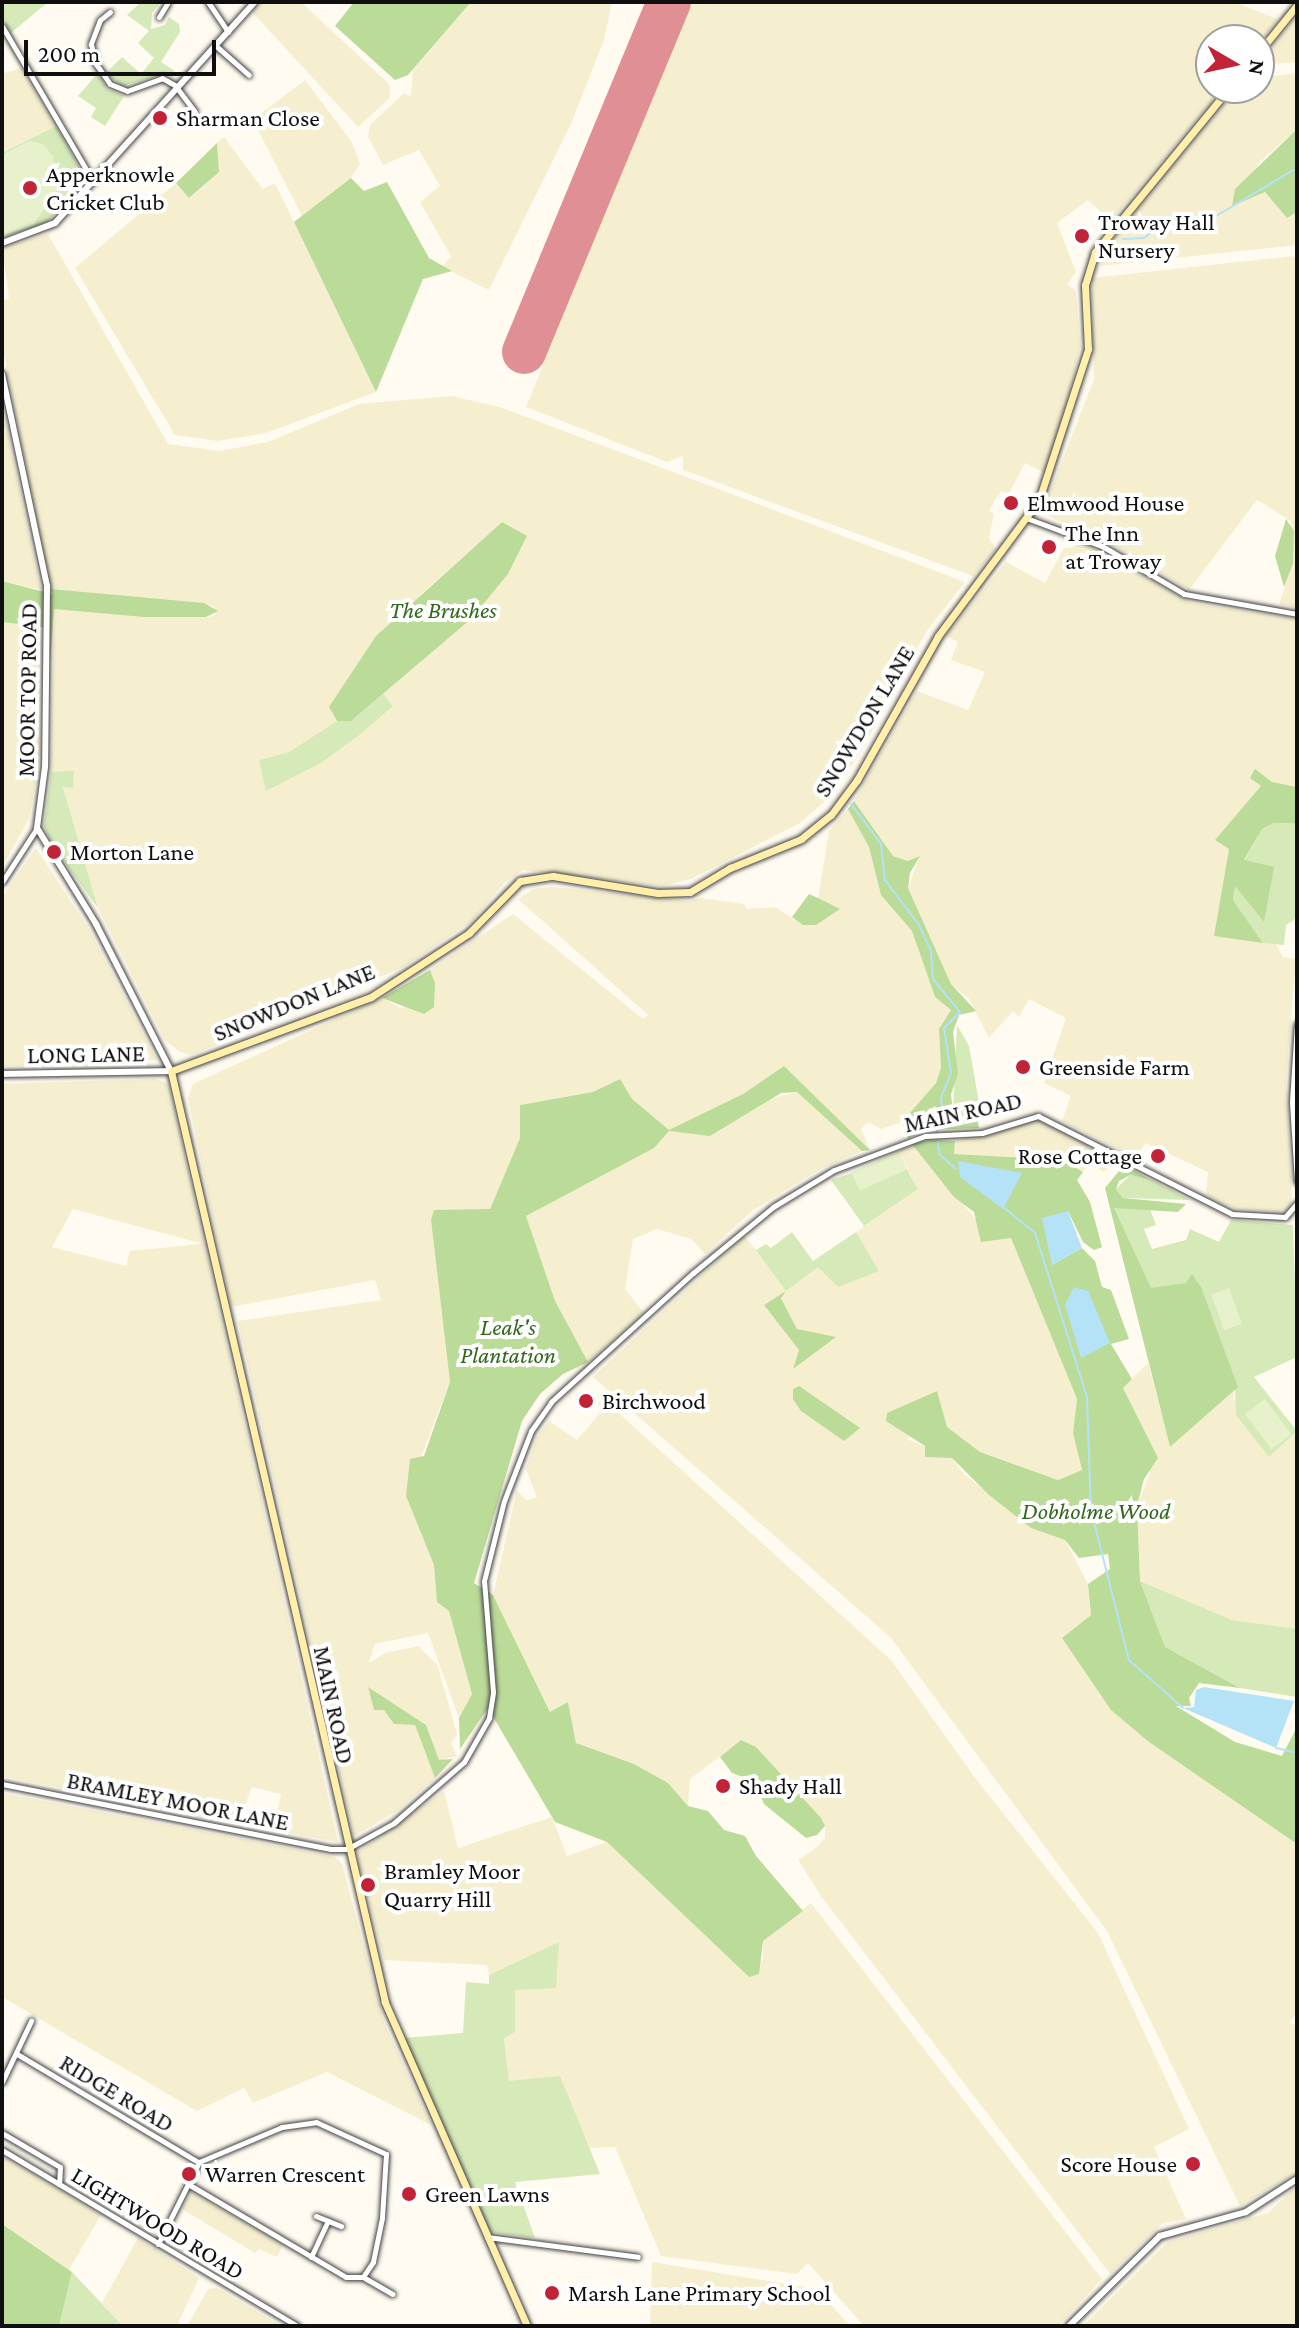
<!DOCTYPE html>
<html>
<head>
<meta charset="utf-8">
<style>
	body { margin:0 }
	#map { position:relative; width:1299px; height:2328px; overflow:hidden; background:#fffbf0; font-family:"Crimson Pro",serif }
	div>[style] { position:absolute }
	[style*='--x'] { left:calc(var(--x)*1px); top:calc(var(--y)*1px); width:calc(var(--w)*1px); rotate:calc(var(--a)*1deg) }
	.farmland>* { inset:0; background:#f5efd0 }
	.green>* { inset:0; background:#d6eab9 }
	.forest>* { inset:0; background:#bbdb98 }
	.pitch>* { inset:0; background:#e7f1cb; transform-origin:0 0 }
	.water>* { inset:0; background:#b4e3f7 }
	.stream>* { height:2px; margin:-1px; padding:0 1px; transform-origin:1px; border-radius:1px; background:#b4e3f7 }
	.runway>* { height:44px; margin:-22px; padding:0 22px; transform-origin:22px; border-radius:22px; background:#e09094 }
	.roads { filter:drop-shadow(0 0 2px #424242) drop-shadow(0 0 2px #424242) }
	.minor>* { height:5px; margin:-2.5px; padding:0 2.5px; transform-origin:2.5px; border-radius:2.5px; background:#fff }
	.tertiary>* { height:6px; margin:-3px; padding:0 3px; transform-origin:3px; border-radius:3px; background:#fff }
	.secondary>* { height:7px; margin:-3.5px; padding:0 3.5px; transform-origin:3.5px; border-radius:3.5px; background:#ffefab }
	.dots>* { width:22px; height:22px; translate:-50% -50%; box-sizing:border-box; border:4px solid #fff; border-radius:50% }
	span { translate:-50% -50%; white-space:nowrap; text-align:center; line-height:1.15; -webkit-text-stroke:8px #fff; paint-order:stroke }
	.poi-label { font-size:24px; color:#0f0f0f }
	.left { translate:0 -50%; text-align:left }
	.right { translate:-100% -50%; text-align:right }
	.park-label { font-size:24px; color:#32681d; font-style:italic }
	.street-label { font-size:24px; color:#0f0f0f }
	.frame { position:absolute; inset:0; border:4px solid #0f0f0f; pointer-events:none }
	.north { position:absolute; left:1195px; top:24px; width:80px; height:80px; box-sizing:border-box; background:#fff; border:2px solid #9f9f9f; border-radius:50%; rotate:99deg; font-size:22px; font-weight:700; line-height:32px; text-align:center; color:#0f0f0f }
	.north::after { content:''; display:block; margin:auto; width:28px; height:36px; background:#c12437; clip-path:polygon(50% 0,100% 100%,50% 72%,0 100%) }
	.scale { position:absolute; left:24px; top:40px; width:192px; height:36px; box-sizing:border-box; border:4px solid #0f0f0f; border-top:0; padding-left:10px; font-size:24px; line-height:28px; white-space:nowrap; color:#0f0f0f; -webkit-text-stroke:6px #fff; paint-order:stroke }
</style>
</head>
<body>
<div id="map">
	<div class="farmland">
		<div style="clip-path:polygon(262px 2px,301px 2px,390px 85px,390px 98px,358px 127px,252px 12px)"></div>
		<div style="clip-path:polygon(471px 2px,612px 2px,604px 40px,571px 124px,489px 290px,442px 267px,451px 256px,420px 202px,440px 186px,419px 150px,383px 165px,368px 137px,370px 125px,404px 93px,411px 96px,413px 70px)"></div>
		<div style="clip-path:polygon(690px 2px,1233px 2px,1278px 19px,1259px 43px,1211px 40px,1211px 88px,1223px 88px,1111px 221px,1088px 200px,1057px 223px,1076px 272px,1067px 284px,1076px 291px,1080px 347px,1072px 384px,1045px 473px,1025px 463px,1009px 494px,1001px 491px,989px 510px,994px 514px,989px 538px,996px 549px,973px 576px,683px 470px,683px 456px,667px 462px,526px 407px)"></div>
		<div style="clip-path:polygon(1297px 15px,1297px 62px,1259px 65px,1259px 63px)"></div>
		<div style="clip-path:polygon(21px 68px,56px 126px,2px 153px,2px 74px)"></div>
		<div style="clip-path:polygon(1297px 73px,1297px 129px,1260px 162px,1232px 205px,1265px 192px,1287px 218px,1297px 212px,1297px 245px,1100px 266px,1108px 246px,1238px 88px,1259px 88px,1259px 78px)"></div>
		<div style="clip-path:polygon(305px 80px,352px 142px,360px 164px,351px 178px,302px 216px,256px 126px,259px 115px)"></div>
		<div style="clip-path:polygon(224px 137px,263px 189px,275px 183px,376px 392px,266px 433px,218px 441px,175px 435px,75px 268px,176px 183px,190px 198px,219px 172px,217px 143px)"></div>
		<div style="clip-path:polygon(evenodd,48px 234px,168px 444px,220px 451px,268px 442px,359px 404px,452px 396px,503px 408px,965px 582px,926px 632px,857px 758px,824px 802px,800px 823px,691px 879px,662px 886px,523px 870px,504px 883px,473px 920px,404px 967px,192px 1055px,180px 1052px,165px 1040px,98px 908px,63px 786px,74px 772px,51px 772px,54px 609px,206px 617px,215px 616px,214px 606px,51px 589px,2px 344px,2px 301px,9px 298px,2px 248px,48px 234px,502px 522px,527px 536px,508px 574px,471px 619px,383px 694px,393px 706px,267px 791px,259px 760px,289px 752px,337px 721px,329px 707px,419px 596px,502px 522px)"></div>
		<div style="clip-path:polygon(1292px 256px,1297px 258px,1297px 608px,1279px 604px,1293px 564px,1291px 521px,1257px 500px,1189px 590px,1134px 556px,1042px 513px,1094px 379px,1092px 278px)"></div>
		<div style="clip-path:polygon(2px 405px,41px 590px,2px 581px)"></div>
		<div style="clip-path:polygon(1077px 539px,1192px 603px,1297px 619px,1297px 787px,1272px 782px,1254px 769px,1261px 786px,1215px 935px,1276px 944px,1283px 957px,1296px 959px,1286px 1080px,1292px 1199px,1289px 1209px,1279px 1212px,1237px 1209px,1213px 1200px,1206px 1193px,1208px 1172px,1145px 1143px,1137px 1158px,1062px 1121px,1071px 1096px,1044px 1083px,1066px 1018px,1029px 999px,1019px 1017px,1013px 1011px,989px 1038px,969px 999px,951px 984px,908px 888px,919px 857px,908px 861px,893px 856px,854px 801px,917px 691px,968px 710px,985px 672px,951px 660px,958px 642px,946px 636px,1006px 562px,1045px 583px,1064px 548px,1074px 547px)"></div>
		<div style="clip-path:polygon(2px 622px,37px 627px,40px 755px,29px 819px,2px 867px)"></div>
		<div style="clip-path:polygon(848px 809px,869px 847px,881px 895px,912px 931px,935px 997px,951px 1010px,939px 1029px,941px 1068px,936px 1083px,902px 1122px,881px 1129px,868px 1122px,861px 1129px,870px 1150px,784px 1066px,743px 1094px,670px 1130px,710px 1136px,761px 1101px,797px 1092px,862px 1151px,820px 1169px,753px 1210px,705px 1254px,691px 1239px,657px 1229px,633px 1239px,625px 1289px,644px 1313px,588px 1362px,555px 1301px,526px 1216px,654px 1148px,620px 1079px,593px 1092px,520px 1105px,520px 1138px,490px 1209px,431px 1220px,450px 1382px,406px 1496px,434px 1565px,437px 1602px,449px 1610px,472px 1694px,459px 1718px,428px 1633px,375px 1644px,369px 1663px,385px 1653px,418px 1646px,437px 1664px,457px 1734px,451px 1743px,457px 1756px,439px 1761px,426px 1725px,384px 1709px,415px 1725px,435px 1778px,397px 1811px,354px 1836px,238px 1321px,381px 1300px,375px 1280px,231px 1307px,188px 1098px,193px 1084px,382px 998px,401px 1008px,435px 983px,430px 970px,513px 914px,643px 1019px,648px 1015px,518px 899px,533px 889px,554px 887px,688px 901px,700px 898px,745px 904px,746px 909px,775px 907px,803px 925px,839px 909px,818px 898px,829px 831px)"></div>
		<div style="clip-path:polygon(36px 848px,89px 929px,157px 1060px,2px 1066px,2px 897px)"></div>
		<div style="clip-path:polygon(evenodd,155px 1079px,166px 1082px,170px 1090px,338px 1842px,273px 1830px,281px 1794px,252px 1787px,238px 1823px,2px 1776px,2px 1084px,155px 1079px,73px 1209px,200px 1243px,200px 1244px,130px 1251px,126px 1266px,52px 1247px,73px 1209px)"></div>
		<div style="clip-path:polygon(1036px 1120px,1051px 1122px,1117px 1158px,1104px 1172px,1090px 1163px,1083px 1172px,1062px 1160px,954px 1154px,955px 1141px)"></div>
		<div style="clip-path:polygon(evenodd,912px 1144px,980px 1224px,1011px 1238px,1077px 1399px,1073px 1433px,1082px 1470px,1058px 1480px,980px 1452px,947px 1427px,941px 1415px,907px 1439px,952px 1458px,962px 1472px,1031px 1528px,1065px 1540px,1088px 1584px,1091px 1615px,1062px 1638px,1087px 1670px,1149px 1742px,1297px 1844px,1297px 2013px,1290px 2022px,1297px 2027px,1297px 2172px,1240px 2206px,1107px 1931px,891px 1638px,593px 1377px,744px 1236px,756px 1250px,818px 1267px,879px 1271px,856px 1232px,918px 1189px,899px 1151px,912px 1144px,784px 1293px,781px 1297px,797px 1329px,821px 1335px,794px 1368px,799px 1350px,764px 1305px,784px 1293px)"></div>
		<div style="clip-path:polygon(1148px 1363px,1170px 1447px,1235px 1389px,1233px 1398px,1269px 1456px,1297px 1431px,1297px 1629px,1232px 1620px,1140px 1581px,1137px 1506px,1150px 1473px,1123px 1388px)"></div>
		<div style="clip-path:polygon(598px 1394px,891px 1660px,976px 1779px,1098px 1933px,1189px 2129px,1154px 2147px,1186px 2219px,1163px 2223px,1110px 2274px,821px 1896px,798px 1860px,816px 1848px,825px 1838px,825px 1827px,756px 1747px,741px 1741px,690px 1779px,688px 1806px,668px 1783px,634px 1764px,576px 1743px,568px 1702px,551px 1713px,493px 1595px,517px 1490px,526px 1500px,537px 1498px,526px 1469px,537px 1437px,549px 1421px,577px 1440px,599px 1414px)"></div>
		<div style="clip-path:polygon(444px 1791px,458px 1848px,552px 1817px,567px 1856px,607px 1842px,749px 1977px,763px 1959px,763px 1941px,811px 1903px,1102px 2279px,1058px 2326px,864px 2326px,808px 2263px,797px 2274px,661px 2256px,615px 2147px,589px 2148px,560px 2077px,509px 2082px,504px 2037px,515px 2031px,515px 1989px,558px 1943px,489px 1975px,487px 1965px,384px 1960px,357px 1853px)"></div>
		<div style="clip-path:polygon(2px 1793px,335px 1857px,342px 1864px,384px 2022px,431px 2125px,327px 2072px,253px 2103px,244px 2088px,197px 2111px,2px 1997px)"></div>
		<div style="clip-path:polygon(4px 2157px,101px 2215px,69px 2270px,2px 2224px)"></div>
		<div style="clip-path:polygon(1297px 2185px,1297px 2326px,1083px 2326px,1168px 2242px,1268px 2213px)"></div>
		<div style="clip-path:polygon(191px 2192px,283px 2245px,277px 2257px,259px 2249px,255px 2253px,182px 2209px)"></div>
		<div style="clip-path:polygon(138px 2238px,199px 2278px,177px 2326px,123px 2326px,102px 2303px)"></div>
		<div style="clip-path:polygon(652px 2262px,817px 2289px,850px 2326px,650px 2326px)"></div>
		<div style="clip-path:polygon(217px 2288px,266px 2317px,281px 2326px,187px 2326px,208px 2289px)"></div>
	</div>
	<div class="green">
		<div style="clip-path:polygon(2px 2px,48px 2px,11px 33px,2px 18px)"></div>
		<div style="clip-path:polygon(141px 2px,161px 2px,152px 13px,151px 29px,165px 25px,169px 17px,179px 24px,180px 32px,161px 62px,175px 71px,122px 86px,106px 73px,122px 57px,141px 74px,154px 58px,138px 43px,149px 31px,127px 15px)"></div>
		<div style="clip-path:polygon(97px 74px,108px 89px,124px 96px,105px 126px,91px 117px,96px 108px,78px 96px)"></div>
		<div style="clip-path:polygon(56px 126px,82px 172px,77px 191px,45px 224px,2px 237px,2px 153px)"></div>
		<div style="clip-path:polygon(383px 694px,393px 706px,358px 736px,321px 763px,266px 791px,259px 760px,289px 752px,337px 721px,351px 721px)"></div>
		<div style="clip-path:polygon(74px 771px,73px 788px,63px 787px,98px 908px,52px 845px,44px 826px,51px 772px)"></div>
		<div style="clip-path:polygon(1274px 823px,1297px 823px,1297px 907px,1294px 920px,1286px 925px,1284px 945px,1263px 943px,1233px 900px,1235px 885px,1264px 921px,1244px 861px,1262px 829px)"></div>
		<div style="clip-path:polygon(957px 1025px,969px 1046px,981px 1114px,972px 1122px,956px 1121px,953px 1115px)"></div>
		<div style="clip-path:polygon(907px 1169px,918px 1189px,864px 1226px,831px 1180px,852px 1173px,860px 1190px)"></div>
		<div style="clip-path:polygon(1130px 1175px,1152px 1180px,1190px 1200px,1123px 1198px,1116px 1189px)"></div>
		<div style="clip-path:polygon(1113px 1207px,1150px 1209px,1156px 1225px,1144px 1229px,1152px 1249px,1186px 1240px,1190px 1229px,1219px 1242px,1231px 1220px,1293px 1225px,1297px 1357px,1254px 1377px,1297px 1431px,1269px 1457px,1236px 1415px,1235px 1389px,1186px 1283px,1151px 1289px)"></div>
		<div style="clip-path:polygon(792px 1232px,813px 1261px,856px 1232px,879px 1271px,838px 1287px,818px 1267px,786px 1291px,756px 1250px,766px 1244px,771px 1248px)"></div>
		<div style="clip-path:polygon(1140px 1581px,1232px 1620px,1297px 1629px,1297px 1697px,1240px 1688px,1165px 1647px)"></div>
		<div style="clip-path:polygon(559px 1942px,556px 1988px,515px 1990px,515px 2032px,504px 2038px,509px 2081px,560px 2076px,600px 2174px,515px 2182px,535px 2238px,490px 2232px,403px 2038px,463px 2033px,466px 1982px,489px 1984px,489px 1975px)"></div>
		<div style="clip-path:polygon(72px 2272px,123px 2326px,59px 2326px)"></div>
	</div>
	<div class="forest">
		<div style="clip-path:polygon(354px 2px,471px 2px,408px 75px,395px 80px,335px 26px)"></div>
		<div style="clip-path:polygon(1297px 129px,1297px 212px,1287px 218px,1265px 192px,1232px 206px,1235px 189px)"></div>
		<div style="clip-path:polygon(217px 143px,219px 172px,189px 198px,176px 183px)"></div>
		<div style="clip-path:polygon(351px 178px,364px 191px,387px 182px,429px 258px,452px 271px,423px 279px,376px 392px,294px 222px)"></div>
		<div style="clip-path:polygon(1286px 519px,1294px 531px,1293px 564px,1284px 587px,1275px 556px)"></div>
		<div style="clip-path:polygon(502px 522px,527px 536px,508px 574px,471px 619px,351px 721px,337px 721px,329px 707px,376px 636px)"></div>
		<div style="clip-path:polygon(2px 581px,52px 594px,51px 589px,204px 603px,218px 611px,206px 617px,144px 617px,54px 609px,50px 662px,49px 628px,2px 622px)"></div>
		<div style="clip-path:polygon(1255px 769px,1272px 782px,1297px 787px,1297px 823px,1274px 823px,1262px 829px,1244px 860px,1274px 867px,1264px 922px,1235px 886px,1233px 900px,1263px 943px,1214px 936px,1229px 849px,1215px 840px,1261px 786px,1250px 778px)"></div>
		<div style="clip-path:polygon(854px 801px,893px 856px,908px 861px,920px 856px,910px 873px,908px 888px,951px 984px,976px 1011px,959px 1015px,953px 1032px,958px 1074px,951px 1094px,953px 1115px,956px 1121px,977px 1117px,979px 1128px,929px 1130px,908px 1138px,902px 1122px,936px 1083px,941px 1068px,939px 1029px,951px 1010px,935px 997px,912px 931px,881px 895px,869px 847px,848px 809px)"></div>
		<div style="clip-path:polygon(809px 894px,818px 898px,840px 909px,816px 925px,803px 925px,792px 917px)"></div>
		<div style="clip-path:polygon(430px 970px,435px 983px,434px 1007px,424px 1014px,382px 998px)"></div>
		<div style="clip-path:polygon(784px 1066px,870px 1150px,862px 1151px,797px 1092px,781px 1093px,710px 1136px,669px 1131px,654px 1148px,526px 1216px,555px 1301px,588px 1362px,563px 1374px,540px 1394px,522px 1421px,474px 1583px,493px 1595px,550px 1712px,568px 1702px,576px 1743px,634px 1764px,668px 1783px,688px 1806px,708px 1811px,724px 1830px,745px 1836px,756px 1856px,803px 1911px,763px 1941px,759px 1974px,749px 1977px,607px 1842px,555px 1822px,488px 1708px,460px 1749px,459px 1718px,472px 1694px,449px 1611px,437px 1602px,434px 1565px,406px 1496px,410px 1459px,424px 1456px,450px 1382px,431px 1220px,434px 1210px,490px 1209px,520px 1138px,520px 1105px,593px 1092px,620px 1079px,632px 1099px,669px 1130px,743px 1094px)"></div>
		<div style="clip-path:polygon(930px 1140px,955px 1141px,954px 1154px,1062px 1160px,1083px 1172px,1077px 1180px,1090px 1202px,1102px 1247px,1094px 1250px,1083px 1242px,1068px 1211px,1052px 1265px,1082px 1248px,1095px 1261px,1102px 1287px,1111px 1290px,1129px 1339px,1111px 1344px,1132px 1379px,1123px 1388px,1158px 1458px,1144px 1479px,1137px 1506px,1140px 1581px,1165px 1647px,1240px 1688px,1199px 1683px,1189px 1698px,1191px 1706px,1176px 1706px,1235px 1742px,1282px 1756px,1297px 1727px,1297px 1844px,1149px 1742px,1111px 1710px,1062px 1638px,1091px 1615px,1088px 1584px,1110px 1569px,1108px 1554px,1079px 1558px,1065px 1540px,1031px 1528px,989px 1495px,952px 1458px,925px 1457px,925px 1446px,886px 1421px,887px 1413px,937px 1391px,947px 1427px,980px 1452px,1058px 1480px,1082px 1470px,1073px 1433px,1077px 1399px,1011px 1238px,981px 1242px,974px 1212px,954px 1197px,912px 1144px)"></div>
		<div style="clip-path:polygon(1124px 1165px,1151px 1180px,1130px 1175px,1119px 1181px,1116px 1189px,1123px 1198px,1186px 1204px,1178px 1212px,1114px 1208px,1151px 1288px,1186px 1283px,1192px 1274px,1201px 1287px,1238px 1387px,1170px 1447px,1105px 1188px)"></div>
		<div style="clip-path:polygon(786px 1291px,781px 1298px,797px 1329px,836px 1337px,793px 1369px,799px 1350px,764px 1305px)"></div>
		<div style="clip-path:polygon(799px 1386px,860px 1428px,844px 1441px,801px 1411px,793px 1399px,793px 1389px)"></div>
		<div style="clip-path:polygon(368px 1687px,426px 1725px,439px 1760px,453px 1759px,435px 1778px,415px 1725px,394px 1724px,384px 1710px,374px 1710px)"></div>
		<div style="clip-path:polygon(741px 1740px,756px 1747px,821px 1818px,825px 1826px,817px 1835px,806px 1838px,764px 1804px,754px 1781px,732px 1773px,720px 1757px)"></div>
		<div style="clip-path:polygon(2px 2224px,72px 2272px,59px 2326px,2px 2326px)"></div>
	</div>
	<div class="pitch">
		<div style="clip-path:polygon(29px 141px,43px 144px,53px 156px,57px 190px,34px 224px,2px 236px,2px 155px)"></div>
		<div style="left:899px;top:1151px;width:20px;height:52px;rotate:66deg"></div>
		<div style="left:1229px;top:1288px;width:38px;height:19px;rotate:70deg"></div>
		<div style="left:1265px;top:1399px;width:44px;height:25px;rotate:53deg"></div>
	</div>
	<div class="water">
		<div style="clip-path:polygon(958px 1161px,1022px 1173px,1003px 1209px,960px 1177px)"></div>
		<div style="clip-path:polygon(1068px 1211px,1082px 1248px,1052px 1265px,1042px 1218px)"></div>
		<div style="clip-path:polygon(1074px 1287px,1088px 1291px,1110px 1343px,1081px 1358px,1065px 1305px)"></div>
		<div style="clip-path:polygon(1204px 1687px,1294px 1701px,1276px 1748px,1183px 1708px,1194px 1707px,1196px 1690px)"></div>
	</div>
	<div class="stream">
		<div style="--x:1123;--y:239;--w:21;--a:-3"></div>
		<div style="--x:1144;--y:238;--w:19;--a:-36"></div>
		<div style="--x:1159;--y:227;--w:58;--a:-10.9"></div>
		<div style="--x:1216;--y:216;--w:94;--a:-30.7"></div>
		<div style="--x:851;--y:804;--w:50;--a:53.1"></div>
		<div style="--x:881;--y:844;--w:36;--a:84"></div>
		<div style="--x:885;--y:880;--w:56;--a:52.9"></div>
		<div style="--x:919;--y:925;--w:29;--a:65"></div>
		<div style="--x:931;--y:951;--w:28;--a:86"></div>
		<div style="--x:933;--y:979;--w:43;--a:50.7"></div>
		<div style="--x:960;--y:1012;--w:23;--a:135"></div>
		<div style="--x:944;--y:1028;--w:46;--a:81.2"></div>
		<div style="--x:951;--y:1073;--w:27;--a:112"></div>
		<div style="--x:941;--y:1098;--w:24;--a:83"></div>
		<div style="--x:944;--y:1122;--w:14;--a:126"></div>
		<div style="--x:936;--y:1133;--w:22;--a:80"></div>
		<div style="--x:940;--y:1155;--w:21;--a:41"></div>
		<div style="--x:1002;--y:1206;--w:43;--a:39.3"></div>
		<div style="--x:1035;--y:1233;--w:172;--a:72.4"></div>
		<div style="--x:1087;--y:1397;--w:113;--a:88"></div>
		<div style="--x:1091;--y:1510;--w:155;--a:75.8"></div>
		<div style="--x:1129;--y:1660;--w:72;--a:41.6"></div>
		<div style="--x:1276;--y:1748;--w:22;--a:13"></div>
	</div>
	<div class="runway">
		<div style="--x:524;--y:352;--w:379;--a:-67.5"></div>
	</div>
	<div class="roads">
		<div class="minor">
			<div style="--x:208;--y:2;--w:36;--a:56"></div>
			<div style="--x:110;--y:12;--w:13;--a:141"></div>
			<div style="--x:100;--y:20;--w:26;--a:111"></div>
			<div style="--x:91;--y:44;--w:21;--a:76"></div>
			<div style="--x:96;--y:64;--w:24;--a:55"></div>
			<div style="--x:110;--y:84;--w:18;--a:22"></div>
			<div style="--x:127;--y:91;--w:37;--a:-20"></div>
			<div style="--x:162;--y:78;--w:18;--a:29"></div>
			<div style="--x:159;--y:17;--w:17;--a:-59"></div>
			<div style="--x:2;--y:26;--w:180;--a:59.6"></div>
			<div style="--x:215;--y:45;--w:45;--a:41.4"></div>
			<div style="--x:177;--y:88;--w:30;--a:53"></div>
			<div style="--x:1029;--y:519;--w:78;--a:20.3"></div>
			<div style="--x:1102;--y:546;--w:95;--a:30.3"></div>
			<div style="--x:1184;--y:594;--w:115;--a:10"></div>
			<div style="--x:2;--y:882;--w:64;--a:-57.1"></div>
			<div style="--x:1297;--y:1024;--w:78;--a:93.7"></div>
			<div style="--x:1292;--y:1102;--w:80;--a:86.4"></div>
			<div style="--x:2;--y:1784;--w:335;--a:11.2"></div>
			<div style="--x:331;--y:1849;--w:16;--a:0"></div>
			<div style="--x:347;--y:1849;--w:54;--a:-29"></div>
			<div style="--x:394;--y:1823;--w:93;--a:-41.1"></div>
			<div style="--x:464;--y:1762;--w:51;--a:-60.4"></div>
			<div style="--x:489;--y:1718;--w:26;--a:-81"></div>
			<div style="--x:493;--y:1692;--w:111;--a:-94.6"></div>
			<div style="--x:484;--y:1581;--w:82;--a:-76"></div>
			<div style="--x:504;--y:1501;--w:75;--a:-68.9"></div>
			<div style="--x:531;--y:1431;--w:35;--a:-55"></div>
			<div style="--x:551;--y:1402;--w:192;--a:-42.3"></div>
			<div style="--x:693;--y:1273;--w:104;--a:-39.5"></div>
			<div style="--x:773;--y:1207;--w:71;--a:-31.2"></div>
			<div style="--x:834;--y:1170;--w:97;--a:-20.5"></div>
			<div style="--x:925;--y:1136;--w:57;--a:-3"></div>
			<div style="--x:982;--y:1133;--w:59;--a:-16.9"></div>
			<div style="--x:1038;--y:1116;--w:217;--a:26.8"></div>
			<div style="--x:1232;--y:1214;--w:53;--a:3.2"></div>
			<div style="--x:1285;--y:1217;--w:18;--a:-49"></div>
			<div style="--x:17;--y:2054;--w:211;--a:30.8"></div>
			<div style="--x:2;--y:2082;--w:68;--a:-64.6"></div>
			<div style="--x:2;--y:2133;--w:67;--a:30.4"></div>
			<div style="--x:60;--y:2167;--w:17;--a:93"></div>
			<div style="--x:2;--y:2150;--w:344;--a:30.8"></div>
			<div style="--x:188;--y:2184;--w:183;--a:30.5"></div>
			<div style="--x:346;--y:2277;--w:17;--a:0"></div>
			<div style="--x:316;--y:2216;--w:27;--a:22"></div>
			<div style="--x:487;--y:2237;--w:152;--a:7.5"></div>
			<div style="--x:158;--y:2244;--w:92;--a:-63.4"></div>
			<div style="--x:199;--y:2162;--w:90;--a:-22.9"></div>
			<div style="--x:282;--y:2127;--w:34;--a:-8"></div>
			<div style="--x:316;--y:2122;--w:77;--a:24.6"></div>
			<div style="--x:386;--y:2154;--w:64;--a:93.6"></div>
			<div style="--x:382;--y:2218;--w:45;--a:101.6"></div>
			<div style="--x:373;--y:2262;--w:18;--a:124"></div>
			<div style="--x:311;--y:2257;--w:40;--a:-65"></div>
			<div style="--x:363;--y:2277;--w:34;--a:30"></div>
		</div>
		<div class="tertiary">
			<div style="--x:2;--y:243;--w:57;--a:-20.7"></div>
			<div style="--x:55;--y:223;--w:298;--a:-47.9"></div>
			<div style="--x:2;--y:374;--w:217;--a:78"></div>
			<div style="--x:47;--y:586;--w:181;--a:90.6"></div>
			<div style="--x:45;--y:767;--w:62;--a:97.5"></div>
			<div style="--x:37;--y:828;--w:113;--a:58.4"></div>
			<div style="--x:96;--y:924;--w:165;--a:63"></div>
			<div style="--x:171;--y:1071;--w:169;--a:179"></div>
			<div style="--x:1069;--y:2326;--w:128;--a:-44.7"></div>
			<div style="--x:1160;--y:2236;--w:89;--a:-15.6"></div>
			<div style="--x:1246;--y:2212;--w:61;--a:-32.9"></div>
		</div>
		<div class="secondary">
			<div style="--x:1259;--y:52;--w:60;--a:-51"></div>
			<div style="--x:527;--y:2326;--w:354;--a:-113.7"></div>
			<div style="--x:385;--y:2002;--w:955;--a:-102.95"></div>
			<div style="--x:171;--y:1071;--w:213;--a:-20.3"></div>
			<div style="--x:371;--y:997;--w:117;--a:-33.1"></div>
			<div style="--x:469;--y:933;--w:73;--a:-45.6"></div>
			<div style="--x:520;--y:881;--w:33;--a:-9"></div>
			<div style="--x:553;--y:876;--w:106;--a:9.2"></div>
			<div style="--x:658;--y:893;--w:32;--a:-2"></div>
			<div style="--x:690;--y:892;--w:47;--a:-31"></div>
			<div style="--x:730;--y:868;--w:77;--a:-22.2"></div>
			<div style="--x:801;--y:839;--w:38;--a:-39"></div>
			<div style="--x:831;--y:815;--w:44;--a:-53.4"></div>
			<div style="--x:857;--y:780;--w:165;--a:-60.6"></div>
			<div style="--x:938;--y:636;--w:169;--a:-53.4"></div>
			<div style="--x:1039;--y:500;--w:159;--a:-72"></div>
			<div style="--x:1088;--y:349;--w:64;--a:-92.7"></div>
			<div style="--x:1085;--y:285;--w:34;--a:-73"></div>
			<div style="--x:1095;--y:252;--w:212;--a:-50.7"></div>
		</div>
	</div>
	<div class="dots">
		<div style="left:160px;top:118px;background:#c12437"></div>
		<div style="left:30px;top:188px;background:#c12437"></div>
		<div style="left:1082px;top:236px;background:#c12437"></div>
		<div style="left:1011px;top:503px;background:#c12437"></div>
		<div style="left:1049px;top:547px;background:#c12437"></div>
		<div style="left:54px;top:852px;background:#c12437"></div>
		<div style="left:1023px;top:1067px;background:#c12437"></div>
		<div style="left:1158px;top:1156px;background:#c12437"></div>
		<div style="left:586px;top:1401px;background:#c12437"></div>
		<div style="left:723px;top:1786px;background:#c12437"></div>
		<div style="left:368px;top:1885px;background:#c12437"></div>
		<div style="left:1193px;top:2164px;background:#c12437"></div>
		<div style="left:189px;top:2174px;background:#c12437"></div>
		<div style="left:409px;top:2194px;background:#c12437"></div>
		<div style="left:552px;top:2293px;background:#c12437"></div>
	</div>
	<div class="poi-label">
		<span class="left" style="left:176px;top:118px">Sharman Close</span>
		<span class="left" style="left:46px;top:188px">Apperknowle<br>Cricket Club</span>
		<span class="left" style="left:1098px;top:236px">Troway Hall<br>Nursery</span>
		<span class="left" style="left:1027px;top:503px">Elmwood House</span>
		<span class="left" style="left:1065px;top:547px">The Inn<br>at Troway</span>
		<span class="left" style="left:70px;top:852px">Morton Lane</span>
		<span class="left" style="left:1039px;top:1067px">Greenside Farm</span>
		<span class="right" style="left:1142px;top:1156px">Rose Cottage</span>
		<span class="left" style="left:602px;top:1401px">Birchwood</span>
		<span class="left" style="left:739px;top:1786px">Shady Hall</span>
		<span class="left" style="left:384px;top:1885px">Bramley Moor<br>Quarry Hill</span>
		<span class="right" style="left:1177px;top:2164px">Score House</span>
		<span class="left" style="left:205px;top:2174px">Warren Crescent</span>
		<span class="left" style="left:425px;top:2194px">Green Lawns</span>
		<span class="left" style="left:568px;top:2293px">Marsh Lane Primary School</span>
	</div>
	<div class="park-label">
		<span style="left:443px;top:610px">The Brushes</span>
		<span style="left:508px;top:1341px">Leak's<br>Plantation</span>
		<span style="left:1096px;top:1511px">Dobholme Wood</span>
	</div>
	<div class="street-label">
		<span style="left:27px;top:690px;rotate:-89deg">MOOR TOP ROAD</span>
		<span style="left:864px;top:721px;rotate:-59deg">SNOWDON LANE</span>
		<span style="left:294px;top:1002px;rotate:-22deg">SNOWDON LANE</span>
		<span style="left:86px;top:1054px;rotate:-1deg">LONG LANE</span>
		<span style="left:963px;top:1112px;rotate:-12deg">MAIN ROAD</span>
		<span style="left:334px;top:1705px;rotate:78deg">MAIN ROAD</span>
		<span style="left:178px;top:1801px;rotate:11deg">BRAMLEY MOOR LANE</span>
		<span style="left:117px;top:2093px;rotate:31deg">RIDGE ROAD</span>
		<span style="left:158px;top:2223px;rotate:31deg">LIGHTWOOD ROAD</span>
	</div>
	<div class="frame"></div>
	<div class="north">N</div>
	<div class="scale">200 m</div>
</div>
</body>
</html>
